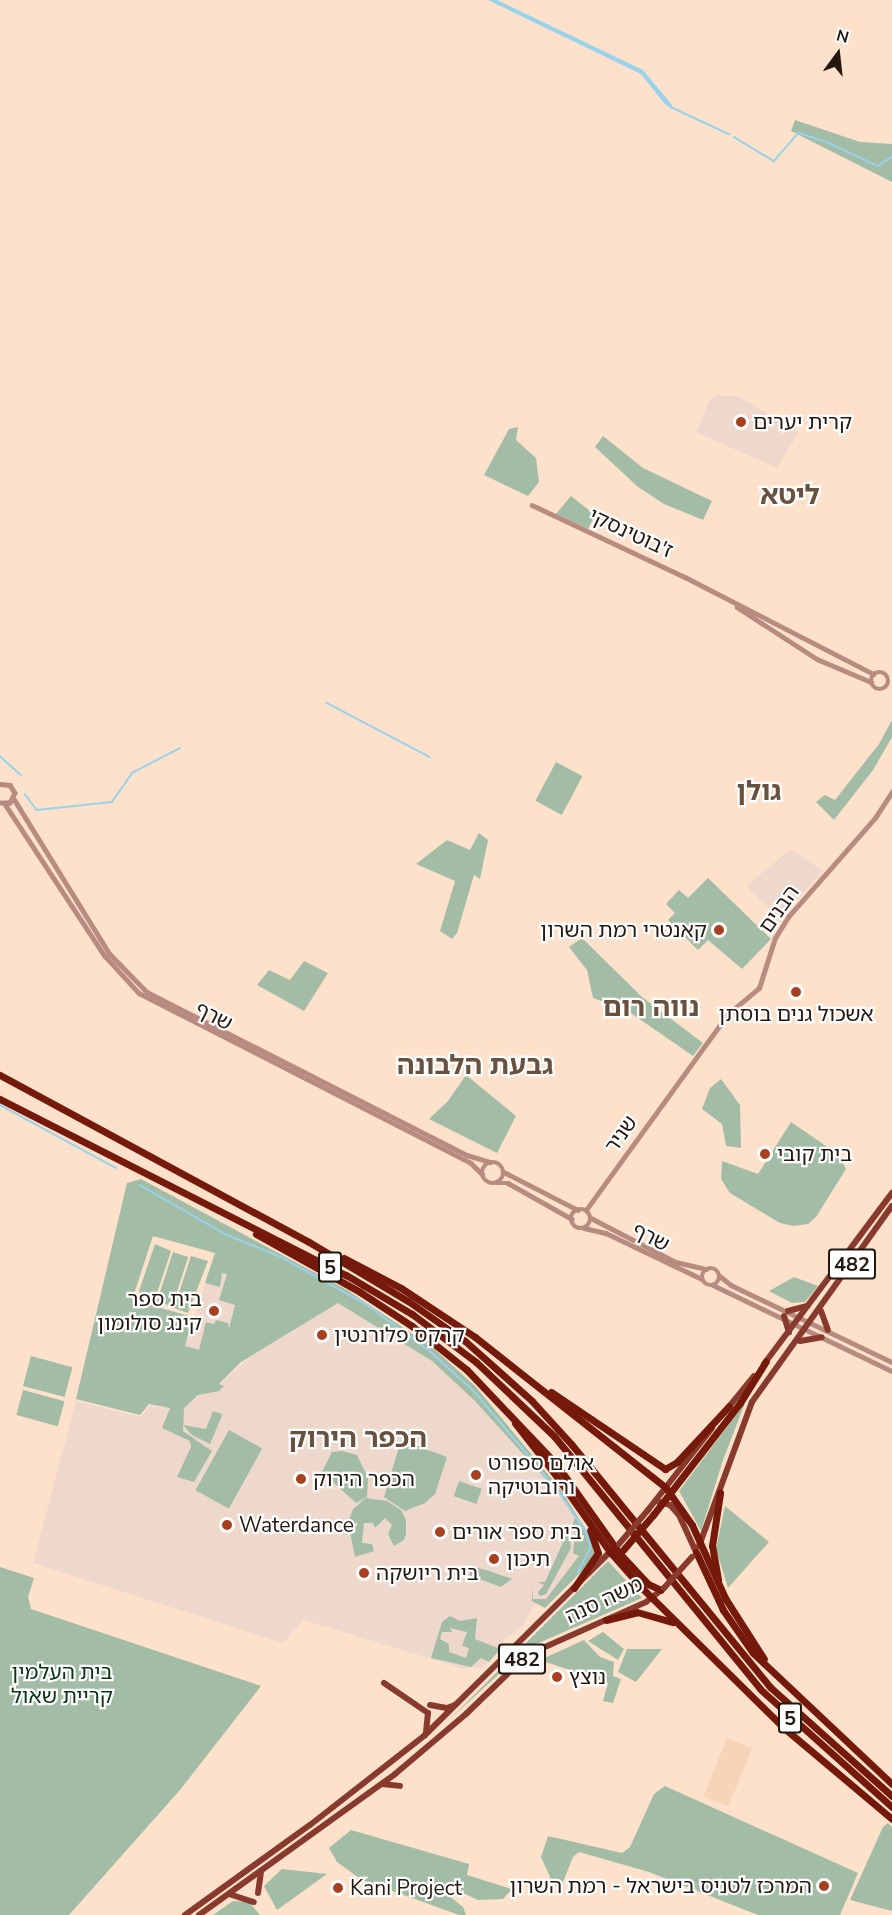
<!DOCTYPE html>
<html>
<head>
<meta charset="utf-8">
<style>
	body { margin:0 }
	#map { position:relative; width:892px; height:1915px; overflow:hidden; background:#fde1cb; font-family:"Nunito Sans","Noto Sans Hebrew",sans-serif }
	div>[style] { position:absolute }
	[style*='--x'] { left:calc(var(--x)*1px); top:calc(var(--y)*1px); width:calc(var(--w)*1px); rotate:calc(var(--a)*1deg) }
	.built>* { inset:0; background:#f6d4b8; transform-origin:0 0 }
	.education>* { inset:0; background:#eed8cb }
	.green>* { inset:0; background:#a3bca5; transform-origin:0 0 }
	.water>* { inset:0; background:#99d2eb }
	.stream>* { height:1.5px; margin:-0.75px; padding:0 0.75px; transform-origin:0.75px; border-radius:0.75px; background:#99d2eb }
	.minor>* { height:4.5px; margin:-2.25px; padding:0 2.25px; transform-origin:2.25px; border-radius:2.25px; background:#b88b81 }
	.minor>.ring { margin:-2.25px; padding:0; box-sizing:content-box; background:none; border:4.5px solid #b88b81; border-radius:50% }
	.major>* { height:6px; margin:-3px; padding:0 3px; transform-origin:3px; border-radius:3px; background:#883b2d }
	.highway>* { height:7px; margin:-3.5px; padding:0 3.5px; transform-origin:3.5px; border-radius:3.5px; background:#75190a }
	.major-bridge>* { height:6px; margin:-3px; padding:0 3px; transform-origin:3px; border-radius:3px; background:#883b2d }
	.highway-bridge>* { height:7px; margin:-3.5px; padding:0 3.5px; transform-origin:3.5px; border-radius:3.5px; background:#75190a }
	.dots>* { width:16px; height:16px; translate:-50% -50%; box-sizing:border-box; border:3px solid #fff; border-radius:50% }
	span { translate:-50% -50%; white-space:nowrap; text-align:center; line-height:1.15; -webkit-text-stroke:4.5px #fff; paint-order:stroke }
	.shield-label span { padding:2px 4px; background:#fff; border:2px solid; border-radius:4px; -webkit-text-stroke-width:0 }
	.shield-label { font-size:20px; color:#231911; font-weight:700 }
	.poi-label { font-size:21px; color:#231911 }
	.left { translate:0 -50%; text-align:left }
	.right { translate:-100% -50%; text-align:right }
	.street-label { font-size:21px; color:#231911 }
	.park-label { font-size:21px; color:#073612 }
	.district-label { font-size:27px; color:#68513e; font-weight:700 }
	.north { position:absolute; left:808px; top:24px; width:60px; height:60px; -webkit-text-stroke:4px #fff; paint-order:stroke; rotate:15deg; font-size:16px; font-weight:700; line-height:24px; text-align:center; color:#231911 }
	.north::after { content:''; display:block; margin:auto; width:21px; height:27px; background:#231911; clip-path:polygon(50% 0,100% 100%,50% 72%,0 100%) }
</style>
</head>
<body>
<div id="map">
	<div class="built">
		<div style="left:727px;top:1738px;width:27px;height:63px;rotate:22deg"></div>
	</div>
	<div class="education">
		<div style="clip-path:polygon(718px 395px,739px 397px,799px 432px,777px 468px,696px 432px,710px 399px)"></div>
		<div style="clip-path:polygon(791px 849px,823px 871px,780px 918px,746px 886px)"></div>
		<div style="clip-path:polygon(211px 1265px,241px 1279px,229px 1328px,199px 1350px,185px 1347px)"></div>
		<div style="clip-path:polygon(338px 1303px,432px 1361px,475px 1401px,560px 1495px,575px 1518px,587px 1558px,541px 1608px,535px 1604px,523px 1626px,504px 1640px,501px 1651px,482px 1668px,461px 1668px,304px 1620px,283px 1643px,33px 1563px,76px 1401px,140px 1417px,150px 1406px,170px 1408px,219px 1385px,256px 1352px)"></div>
	</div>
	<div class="green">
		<div style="clip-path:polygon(795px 120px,860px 142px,892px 144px,892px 182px,791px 131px)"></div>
		<div style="clip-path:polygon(518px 427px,516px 440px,536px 458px,539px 482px,528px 496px,484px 475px,509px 429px)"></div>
		<div style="clip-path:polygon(603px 436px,643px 468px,712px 501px,703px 520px,664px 504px,638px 487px,595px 447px)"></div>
		<div style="clip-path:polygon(571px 496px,595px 515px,588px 529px,556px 514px)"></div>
		<div style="clip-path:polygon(892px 720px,892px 737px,873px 770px,834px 820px,816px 802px,825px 795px,835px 800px,879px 744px)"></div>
		<div style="left:556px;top:762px;width:30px;height:44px;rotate:28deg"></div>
		<div style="clip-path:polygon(479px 833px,488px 840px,480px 879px,474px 875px,457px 933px,452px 939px,440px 931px,455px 881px,416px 864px,447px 840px,470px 850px)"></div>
		<div style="clip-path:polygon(708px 878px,771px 939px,742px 969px,708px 940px,698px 950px,668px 920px,675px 913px,666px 904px,679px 890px,688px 898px)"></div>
		<div style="clip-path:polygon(582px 938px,642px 997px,703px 1043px,693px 1056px,628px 1011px,593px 998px,587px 970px,569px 947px)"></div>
		<div style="clip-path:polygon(304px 961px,328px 973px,304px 1011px,257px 985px,269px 970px,290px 980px)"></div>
		<div style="clip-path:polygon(466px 1075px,516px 1116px,497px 1153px,429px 1119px,448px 1101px)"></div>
		<div style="clip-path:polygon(721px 1079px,740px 1105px,741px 1148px,726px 1146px,722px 1124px,702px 1109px,710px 1088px)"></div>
		<div style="clip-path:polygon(791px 1122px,839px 1155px,846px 1169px,816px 1217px,808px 1224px,794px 1226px,780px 1223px,730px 1193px,721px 1179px,722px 1161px,758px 1174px)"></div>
		<div style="clip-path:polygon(evenodd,141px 1179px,347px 1290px,432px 1347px,475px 1386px,561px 1490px,592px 1539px,594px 1553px,589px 1564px,545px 1608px,532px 1601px,532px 1587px,533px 1599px,546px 1599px,579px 1556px,573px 1553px,575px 1533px,571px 1528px,575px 1518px,560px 1495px,475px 1401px,432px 1361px,338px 1303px,241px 1362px,219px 1384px,224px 1386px,219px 1391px,198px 1395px,184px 1408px,183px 1431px,212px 1451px,194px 1482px,177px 1477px,191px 1447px,190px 1441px,162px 1428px,170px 1408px,149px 1404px,140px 1415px,76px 1399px,127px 1183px,141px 1179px,153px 1236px,215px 1253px,205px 1283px,220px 1287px,222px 1273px,227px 1274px,219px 1300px,235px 1305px,229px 1328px,228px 1323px,216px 1320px,214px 1324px,206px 1322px,199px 1350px,185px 1346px,193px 1317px,132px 1300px,153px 1236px)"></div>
		<div style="clip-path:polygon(155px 1244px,171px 1251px,154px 1302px,141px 1296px,139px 1291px)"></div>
		<div style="left:173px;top:1252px;width:16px;height:52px;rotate:18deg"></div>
		<div style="clip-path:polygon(191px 1256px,208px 1261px,188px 1313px,174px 1308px)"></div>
		<div style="clip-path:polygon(794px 1277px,818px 1286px,805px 1302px,792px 1303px,769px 1291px)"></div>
		<div style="left:31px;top:1356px;width:43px;height:31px;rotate:15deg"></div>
		<div style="left:23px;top:1390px;width:43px;height:26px;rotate:15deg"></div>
		<div style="clip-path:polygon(745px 1403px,723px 1460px,701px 1531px,679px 1491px)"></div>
		<div style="clip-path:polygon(213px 1411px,222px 1414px,221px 1418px,210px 1444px,192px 1435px,183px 1425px,206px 1429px)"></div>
		<div style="left:229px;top:1430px;width:38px;height:69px;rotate:29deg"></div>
		<div style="clip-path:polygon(401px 1440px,447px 1457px,435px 1494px,425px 1503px,405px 1511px,384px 1497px)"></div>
		<div style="clip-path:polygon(342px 1451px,357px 1455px,368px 1478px,367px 1497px,356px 1503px,322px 1472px,332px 1452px)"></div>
		<div style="left:459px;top:1481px;width:24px;height:16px;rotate:19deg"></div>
		<div style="clip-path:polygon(366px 1498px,387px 1501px,401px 1510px,406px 1520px,406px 1534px,404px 1540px,394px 1546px,388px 1534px,392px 1525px,385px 1518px,375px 1528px,373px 1523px,364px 1523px,362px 1543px,372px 1544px,374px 1551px,355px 1557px,348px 1522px,353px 1509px)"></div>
		<div style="clip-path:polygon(725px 1506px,769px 1542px,728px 1588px,716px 1549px)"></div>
		<div style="clip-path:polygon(569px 1529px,571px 1548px,546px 1594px,540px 1596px,538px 1592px,544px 1585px,538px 1582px,545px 1582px)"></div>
		<div style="clip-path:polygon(608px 1561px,642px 1598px,527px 1648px,450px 1719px)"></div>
		<div style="clip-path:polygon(472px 1566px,489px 1571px,512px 1579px,501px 1587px,469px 1575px)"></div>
		<div style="clip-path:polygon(0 1567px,34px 1578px,28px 1597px,31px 1609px,261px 1686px,180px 1790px,69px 1915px,0 1915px)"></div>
		<div style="clip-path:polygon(evenodd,450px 1616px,460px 1621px,477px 1618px,475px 1639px,500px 1649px,489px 1662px,481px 1658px,471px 1667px,431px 1658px,442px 1622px,450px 1616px,450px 1628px,467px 1632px,462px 1646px,469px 1648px,466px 1658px,449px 1652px,449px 1644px,440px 1639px,442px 1632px,452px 1632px,450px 1628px)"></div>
		<div style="clip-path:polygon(603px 1632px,624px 1649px,618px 1660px,588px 1641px)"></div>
		<div style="clip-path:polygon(584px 1640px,600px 1657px,614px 1662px,613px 1676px,621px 1679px,613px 1703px,603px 1701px,608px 1683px,540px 1660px)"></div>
		<div style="clip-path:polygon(627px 1649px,662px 1649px,636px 1682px,618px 1672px)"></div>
		<div style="clip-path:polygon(665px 1786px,858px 1873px,840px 1915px,758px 1915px,649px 1872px,579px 1852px,573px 1857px,561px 1887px,549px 1884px,550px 1877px,541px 1857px,548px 1836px,622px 1853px,630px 1847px,654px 1794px)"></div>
		<div style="clip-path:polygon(888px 1823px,892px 1827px,892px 1911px,850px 1900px,883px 1827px)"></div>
		<div style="clip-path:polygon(351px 1830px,469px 1864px,467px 1875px,512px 1889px,503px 1899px,478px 1900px,448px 1886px,447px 1894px,463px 1907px,466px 1915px,459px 1915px,362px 1880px,337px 1862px,329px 1848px)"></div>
		<div style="clip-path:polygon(282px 1869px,327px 1874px,277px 1910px,264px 1886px)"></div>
		<div style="clip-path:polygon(233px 1901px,249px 1902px,260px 1915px,213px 1915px)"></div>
	</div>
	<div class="water">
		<div style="clip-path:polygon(488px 0,497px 0,643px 70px,672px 105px,670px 108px,663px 102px,641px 74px)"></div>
	</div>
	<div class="stream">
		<div style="--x:671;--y:107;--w:64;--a:25"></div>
		<div style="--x:734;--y:137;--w:47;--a:31"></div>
		<div style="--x:774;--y:161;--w:37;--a:-49"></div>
		<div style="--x:798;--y:133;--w:30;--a:17"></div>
		<div style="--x:827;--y:142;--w:56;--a:25.2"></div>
		<div style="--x:878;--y:166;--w:17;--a:-33"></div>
		<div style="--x:327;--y:703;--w:116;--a:27.7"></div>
		<div style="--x:0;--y:756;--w:28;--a:42"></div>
		<div style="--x:25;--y:794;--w:20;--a:53"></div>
		<div style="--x:37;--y:810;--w:75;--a:-6.1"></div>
		<div style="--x:112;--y:802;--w:35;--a:-55"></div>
		<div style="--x:132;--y:773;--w:54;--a:-27.5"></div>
		<div style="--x:0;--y:1105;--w:132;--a:28.5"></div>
		<div style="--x:140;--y:1185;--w:98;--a:30"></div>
		<div style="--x:225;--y:1234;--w:61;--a:22.3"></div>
		<div style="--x:281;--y:1257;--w:97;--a:28.9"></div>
		<div style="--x:366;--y:1304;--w:81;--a:36.4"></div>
		<div style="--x:431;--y:1352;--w:58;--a:42.2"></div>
		<div style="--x:474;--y:1391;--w:133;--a:49.9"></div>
		<div style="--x:560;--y:1493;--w:48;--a:56"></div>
		<div style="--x:587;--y:1533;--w:16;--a:75"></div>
		<div style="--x:591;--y:1548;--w:28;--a:117"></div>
	</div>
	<div class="minor">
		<div style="--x:532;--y:505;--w:169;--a:25.2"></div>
		<div style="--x:685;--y:577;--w:212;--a:27.2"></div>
		<div style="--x:737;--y:607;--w:95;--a:33"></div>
		<div style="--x:817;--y:659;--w:59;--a:23.1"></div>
		<div class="ring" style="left:871px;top:672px;width:13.5px;height:13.5px"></div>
		<div style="--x:0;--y:784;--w:10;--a:6"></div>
		<div style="--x:10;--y:785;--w:9;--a:58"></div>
		<div style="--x:15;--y:793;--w:11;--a:117"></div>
		<div style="--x:10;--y:803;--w:10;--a:180"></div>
		<div style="--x:14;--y:799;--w:181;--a:58.3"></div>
		<div style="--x:109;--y:953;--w:54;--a:45.7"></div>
		<div style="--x:147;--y:992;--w:359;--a:27"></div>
		<div style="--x:467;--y:1155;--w:24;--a:17"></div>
		<div style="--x:5;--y:804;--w:182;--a:56.7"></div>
		<div style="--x:105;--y:956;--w:50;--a:47.4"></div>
		<div style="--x:139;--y:993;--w:373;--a:27.1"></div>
		<div style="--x:471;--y:1163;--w:16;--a:45"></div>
		<div class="ring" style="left:482px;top:1162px;width:17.5px;height:17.5px"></div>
		<div style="--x:504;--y:1172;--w:83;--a:27.2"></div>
		<div style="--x:496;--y:1183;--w:12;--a:0"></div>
		<div style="--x:508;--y:1183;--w:73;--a:29.4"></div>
		<div class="ring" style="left:571px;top:1209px;width:15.5px;height:15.5px"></div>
		<div style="--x:586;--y:1210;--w:242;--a:-54.1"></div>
		<div style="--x:728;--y:1014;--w:40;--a:-40"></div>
		<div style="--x:759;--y:988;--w:52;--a:-72.3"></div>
		<div style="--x:775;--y:938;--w:25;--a:-58"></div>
		<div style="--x:788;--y:917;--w:132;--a:-48.7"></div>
		<div style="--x:875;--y:818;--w:31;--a:-57"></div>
		<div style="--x:591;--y:1218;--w:96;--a:27.4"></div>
		<div style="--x:676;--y:1262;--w:31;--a:13"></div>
		<div style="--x:584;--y:1228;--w:23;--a:13"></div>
		<div style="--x:606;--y:1233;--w:106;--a:25.6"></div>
		<div class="ring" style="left:702px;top:1268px;width:13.5px;height:13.5px"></div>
		<div style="--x:720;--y:1276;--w:14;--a:39"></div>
		<div style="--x:731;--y:1285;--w:178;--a:25.6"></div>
		<div style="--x:713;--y:1285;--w:199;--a:25.7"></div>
	</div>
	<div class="major">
		<div style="--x:788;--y:1311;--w:20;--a:-15"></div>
		<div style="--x:821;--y:1311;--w:20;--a:70"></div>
		<div style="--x:784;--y:1316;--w:17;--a:73"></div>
		<div style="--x:800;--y:1341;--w:22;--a:-10"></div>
		<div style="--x:764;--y:1364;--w:214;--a:-53.2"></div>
		<div style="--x:728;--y:1408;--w:41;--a:-50.9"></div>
		<div style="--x:659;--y:1502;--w:11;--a:15"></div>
		<div style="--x:670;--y:1505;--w:13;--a:48"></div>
		<div style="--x:679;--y:1515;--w:41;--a:65.3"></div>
		<div style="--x:648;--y:1510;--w:104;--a:-52"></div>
		<div style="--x:699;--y:1546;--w:153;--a:-69.8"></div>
		<div style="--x:752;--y:1402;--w:241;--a:-54.5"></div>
		<div style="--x:384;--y:1683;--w:53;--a:34.3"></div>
		<div style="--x:428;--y:1713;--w:20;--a:96"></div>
		<div style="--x:430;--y:1705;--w:17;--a:10"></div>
		<div style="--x:447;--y:1708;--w:9;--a:-21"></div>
		<div style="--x:382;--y:1784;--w:18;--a:6"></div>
		<div style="--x:258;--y:1893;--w:22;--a:-82"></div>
		<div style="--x:229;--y:1894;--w:26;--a:18"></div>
		<div style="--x:185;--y:1915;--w:154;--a:-35.8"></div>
		<div style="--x:310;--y:1825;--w:146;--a:-38"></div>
		<div style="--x:425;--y:1735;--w:263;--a:-44.7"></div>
		<div style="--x:199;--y:1915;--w:241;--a:-35.7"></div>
		<div style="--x:395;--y:1774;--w:93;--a:-40.2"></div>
		<div style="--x:466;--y:1714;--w:85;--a:-44"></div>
		<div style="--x:527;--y:1655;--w:130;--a:-24"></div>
		<div style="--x:646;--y:1602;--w:23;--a:-38"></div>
	</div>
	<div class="highway">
		<div style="--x:0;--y:1075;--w:351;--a:28.4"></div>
		<div style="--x:309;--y:1242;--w:115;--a:30.8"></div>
		<div style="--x:408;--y:1301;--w:70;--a:35.1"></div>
		<div style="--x:465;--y:1341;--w:90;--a:41.8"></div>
		<div style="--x:532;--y:1401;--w:59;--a:47.7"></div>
		<div style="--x:572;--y:1445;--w:313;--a:50.7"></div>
		<div style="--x:770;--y:1687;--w:164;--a:41.8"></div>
		<div style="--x:0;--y:1099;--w:388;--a:27"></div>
		<div style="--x:346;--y:1275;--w:77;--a:30.6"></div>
		<div style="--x:412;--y:1314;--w:80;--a:36.9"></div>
		<div style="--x:476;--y:1362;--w:108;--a:43.5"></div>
		<div style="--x:554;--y:1436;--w:326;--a:50.8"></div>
		<div style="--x:760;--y:1689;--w:177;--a:41.8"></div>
		<div style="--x:256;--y:1234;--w:119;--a:29.1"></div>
		<div style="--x:360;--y:1292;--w:62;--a:33.2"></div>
		<div style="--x:412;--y:1326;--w:70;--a:38.7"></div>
		<div style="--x:467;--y:1370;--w:131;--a:46.5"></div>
		<div style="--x:557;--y:1465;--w:109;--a:54.7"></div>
		<div style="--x:620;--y:1554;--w:41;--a:47"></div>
		<div style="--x:648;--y:1584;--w:14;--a:25"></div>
		<div style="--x:344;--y:1258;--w:64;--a:27.8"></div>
		<div style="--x:401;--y:1288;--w:89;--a:33.5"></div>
		<div style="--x:475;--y:1337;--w:243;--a:38.3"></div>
		<div style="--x:666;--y:1488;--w:45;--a:54.9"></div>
		<div style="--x:692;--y:1525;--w:82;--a:65.6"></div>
		<div style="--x:551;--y:1392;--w:138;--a:34"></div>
		<div style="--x:665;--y:1469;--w:14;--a:-30"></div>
		<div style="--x:677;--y:1462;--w:76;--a:-47.1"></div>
		<div style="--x:515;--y:1423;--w:63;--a:52"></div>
		<div style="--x:552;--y:1470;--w:100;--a:54.7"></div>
		<div style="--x:610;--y:1552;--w:50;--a:48.3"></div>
		<div style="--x:643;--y:1589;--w:198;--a:44.6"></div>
		<div style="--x:784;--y:1728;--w:141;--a:40.1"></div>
		<div style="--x:653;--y:1515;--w:142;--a:-52.2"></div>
		<div style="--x:740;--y:1403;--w:49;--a:-58.2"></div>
		<div style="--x:696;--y:1552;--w:64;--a:65"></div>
		<div style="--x:723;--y:1610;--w:52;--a:55.1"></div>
		<div style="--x:753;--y:1653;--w:191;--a:43.3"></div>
		<div style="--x:718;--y:1579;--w:34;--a:-100"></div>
		<div style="--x:712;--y:1546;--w:54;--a:-81.4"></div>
		<div style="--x:574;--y:1588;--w:42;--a:-55.6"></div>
		<div style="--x:598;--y:1553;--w:24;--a:-109"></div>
		<div style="--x:725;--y:1598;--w:72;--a:57.4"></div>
		<div style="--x:606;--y:1620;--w:32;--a:-14"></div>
		<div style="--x:637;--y:1612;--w:37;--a:16"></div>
	</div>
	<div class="major-bridge">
		<div style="--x:619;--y:1544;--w:45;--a:-49.5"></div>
		<div style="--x:664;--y:1588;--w:42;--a:-47.9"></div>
	</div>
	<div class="highway-bridge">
		<div style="--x:623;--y:1550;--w:46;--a:-49.4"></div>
	</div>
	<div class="dots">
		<div style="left:741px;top:422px;background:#a7401f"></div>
		<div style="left:719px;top:930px;background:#a7401f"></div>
		<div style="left:796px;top:992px;background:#a7401f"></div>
		<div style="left:765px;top:1154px;background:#a7401f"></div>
		<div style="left:214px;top:1311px;background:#a7401f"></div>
		<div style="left:322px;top:1335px;background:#a7401f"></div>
		<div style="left:476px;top:1475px;background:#a7401f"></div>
		<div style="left:301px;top:1479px;background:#a7401f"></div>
		<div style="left:227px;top:1525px;background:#a7401f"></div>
		<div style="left:440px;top:1532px;background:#a7401f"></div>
		<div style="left:494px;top:1559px;background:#a7401f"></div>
		<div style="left:364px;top:1573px;background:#a7401f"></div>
		<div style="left:557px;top:1677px;background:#a7401f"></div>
		<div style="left:824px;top:1886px;background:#a7401f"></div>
		<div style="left:338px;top:1888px;background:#a7401f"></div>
	</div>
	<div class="shield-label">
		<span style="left:852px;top:1264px">482</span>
		<span style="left:330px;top:1267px">5</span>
		<span style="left:522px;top:1659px">482</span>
		<span style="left:790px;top:1718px">5</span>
	</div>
	<div class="poi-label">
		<span class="left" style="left:753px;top:422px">קרית יערים</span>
		<span class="right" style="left:707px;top:930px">קאנטרי רמת השרון</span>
		<span style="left:796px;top:1014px">אשכול גנים בוסתן</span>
		<span class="left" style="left:777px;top:1154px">בית קובי</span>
		<span class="right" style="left:202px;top:1311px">בית ספר<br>קינג סולומון</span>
		<span class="left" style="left:334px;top:1335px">קרקס פלורנטין</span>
		<span class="left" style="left:488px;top:1475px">אולם ספורט<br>ורובוטיקה</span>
		<span class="left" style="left:313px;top:1479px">הכפר הירוק</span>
		<span class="left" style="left:239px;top:1525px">Waterdance</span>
		<span class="left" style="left:452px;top:1532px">בית ספר אורים</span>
		<span class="left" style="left:506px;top:1559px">תיכון</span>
		<span class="left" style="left:376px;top:1573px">בית ריושקה</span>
		<span class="left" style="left:569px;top:1677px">נוצץ</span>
		<span class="right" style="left:812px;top:1886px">המרכז לטניס בישראל - רמת השרון</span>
		<span class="left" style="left:350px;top:1888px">Kani Project</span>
	</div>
	<div class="street-label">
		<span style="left:631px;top:533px;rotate:25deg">ז'בוטינסקי</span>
		<span style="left:779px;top:909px;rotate:-55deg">הבנים</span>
		<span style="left:214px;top:1016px;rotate:27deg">שרף</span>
		<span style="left:621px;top:1134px;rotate:-55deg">שניר</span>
		<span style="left:651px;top:1237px;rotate:27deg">שרף</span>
		<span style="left:604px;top:1600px;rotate:-25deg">משה סנה</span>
	</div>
	<div class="park-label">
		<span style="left:62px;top:1684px">בית העלמין<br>קריית שאול</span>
	</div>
	<div class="district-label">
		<span style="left:790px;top:496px">ליטא</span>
		<span style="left:759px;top:792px">גולן</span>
		<span style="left:651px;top:1008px">נווה רום</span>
		<span style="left:475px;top:1066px">גבעת הלבונה</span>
		<span style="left:358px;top:1439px">הכפר הירוק</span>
	</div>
	<div class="north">N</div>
</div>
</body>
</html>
